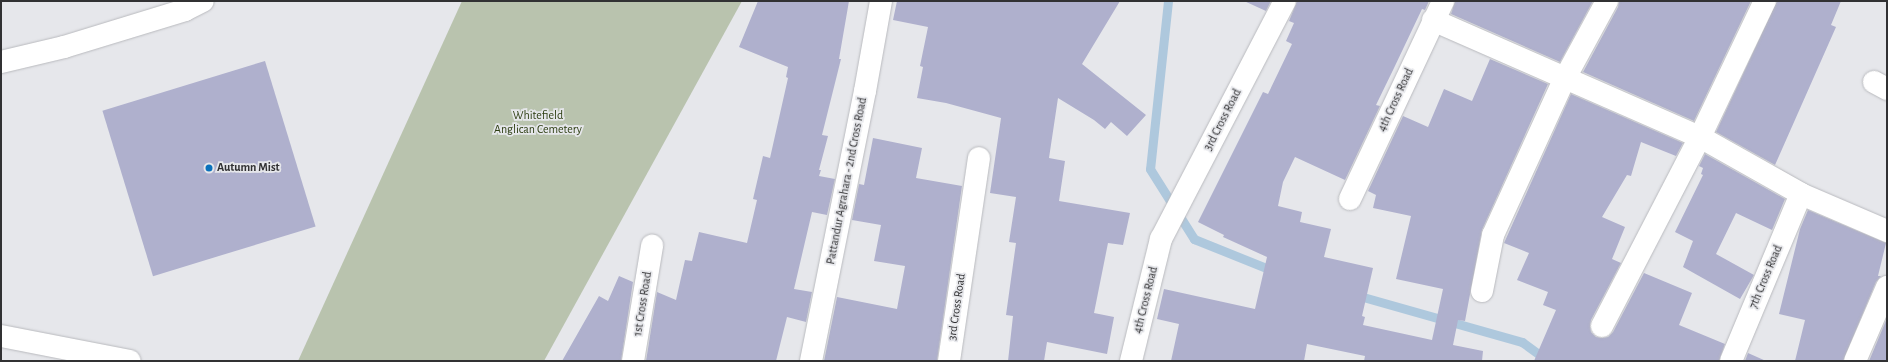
<!DOCTYPE html>
<html>
<head>
<meta charset="utf-8">
<style>
	body { margin:0 }
	#map { position:relative; width:1888px; height:362px; overflow:hidden; background:#e6e7eb; font-family:"Alegreya Sans",sans-serif }
	div>[style] { position:absolute }
	[style*='--x'] { left:calc(var(--x)*1px); top:calc(var(--y)*1px); width:calc(var(--w)*1px); rotate:calc(var(--a)*1deg) }
	.green>* { inset:0; background:#b9c3ae }
	.stream>* { height:9px; margin:-4.5px; padding:0 4.5px; transform-origin:4.5px; border-radius:4.5px; background:#aec8dd }
	.building>* { inset:0; background:#afb0cd; transform-origin:0 0 }
	.roads { filter:drop-shadow(0 0 1px #b9babe) drop-shadow(0 0 1px #b9babe) }
	.minor>* { height:22px; margin:-11px; padding:0 11px; transform-origin:11px; border-radius:11px; background:#fff }
	.dots>* { width:11px; height:11px; translate:-50% -50%; box-sizing:border-box; border:2px solid #e6e7eb; border-radius:50% }
	span { translate:-50% -50%; white-space:nowrap; text-align:center; line-height:1.15; -webkit-text-stroke:3.5px #e6e7eb; paint-order:stroke }
	.street-label { font-size:12px; color:#313133 }
	.park-label { font-size:12px; color:#2d3e12 }
	.poi-label { font-size:12px; color:#313133; font-weight:700 }
	.left { translate:0 -50%; text-align:left }
	.frame { position:absolute; inset:0; border:2px solid #313133; pointer-events:none }
</style>
</head>
<body>
<div id="map">
	<div class="green">
		<div style="clip-path:polygon(462px 1px,742px 1px,544px 361px,298px 361px)"></div>
	</div>
	<div class="stream">
		<div style="--x:1168;--y:1;--w:169;--a:96.1"></div>
		<div style="--x:1150;--y:169;--w:83;--a:57.8"></div>
		<div style="--x:1194;--y:239;--w:88;--a:21.9"></div>
		<div style="--x:1356;--y:295;--w:173;--a:15.8"></div>
		<div style="--x:1522;--y:342;--w:32;--a:36"></div>
	</div>
	<div class="building">
		<div style="clip-path:polygon(758px 1px,849px 1px,839px 59px,841px 59px,822px 135px,828px 136px,819px 170px,821px 170px,819px 176px,835px 179px,827px 215px,812px 212px,794px 289px,812px 292px,806px 322px,787px 317px,776px 361px,646px 361px,657px 292px,676px 300px,685px 260px,692px 261px,699px 232px,747px 243px,757px 200px,753px 199px,763px 156px,770px 158px,788px 78px,786px 77px,788px 67px,739px 47px)"></div>
		<div style="clip-path:polygon(897px 1px,1120px 1px,1082px 64px,1146px 115px,1127px 136px,1111px 122px,1105px 129px,1094px 120px,1058px 98px,1049px 158px,1065px 161px,1059px 201px,1130px 213px,1123px 245px,1108px 243px,1094px 313px,1114px 317px,1107px 354px,1047px 342px,1044px 361px,1008px 361px,1013px 316px,1006px 315px,1016px 243px,1009px 242px,1016px 197px,990px 193px,1001px 118px,946px 103px,917px 98px,923px 67px,920px 66px,928px 27px,893px 20px)"></div>
		<div style="clip-path:polygon(1244px 1px,1271px 1px,1266px 11px)"></div>
		<div style="clip-path:polygon(1297px 1px,1429px 1px,1425px 10px,1422px 9px,1394px 68px,1376px 105px,1380px 106px,1345px 180px,1295px 157px,1283px 182px,1278px 206px,1302px 212px,1300px 222px,1331px 229px,1324px 257px,1373px 268px,1362px 316px,1365px 317px,1363px 325px,1432px 340px,1443px 289px,1396px 279px,1411px 216px,1373px 208px,1376px 195px,1368px 191px,1403px 116px,1428px 127px,1444px 89px,1472px 101px,1490px 59px,1548px 84px,1482px 230px,1465px 321px,1458px 320px,1453px 345px,1483px 351px,1482px 361px,1364px 361px,1365px 356px,1307px 344px,1304px 361px,1171px 361px,1179px 324px,1157px 319px,1164px 289px,1255px 309px,1267px 257px,1223px 237px,1224px 235px,1198px 222px,1263px 92px,1268px 94px,1292px 44px,1286px 41px,1294px 23px,1289px 21px)"></div>
		<div style="clip-path:polygon(1455px 1px,1593px 1px,1560px 62px,1451px 14px)"></div>
		<div style="clip-path:polygon(1619px 1px,1751px 1px,1694px 121px,1583px 72px,1618px 7px)"></div>
		<div style="clip-path:polygon(1777px 1px,1841px 1px,1831px 25px,1836px 27px,1775px 165px,1716px 132px)"></div>
		<div style="left:265px;top:61px;width:173px;height:170px;rotate:73deg"></div>
		<div style="clip-path:polygon(1571px 94px,1683px 143px,1676px 156px,1641px 142px,1631px 176px,1627px 175px,1602px 217px,1625px 227px,1612px 259px,1621px 263px,1591px 320px,1590px 326px,1591px 332px,1596px 337px,1602px 338px,1608px 337px,1613px 332px,1644px 273px,1692px 293px,1679px 325px,1725px 344px,1719px 361px,1534px 361px,1556px 310px,1543px 305px,1548px 292px,1517px 280px,1529px 253px,1504px 243px)"></div>
		<div style="clip-path:polygon(873px 138px,922px 148px,916px 178px,962px 186px,937px 361px,824px 361px,837px 297px,897px 309px,905px 266px,874px 261px,881px 225px,852px 220px,859px 184px,864px 185px)"></div>
		<div style="clip-path:polygon(1705px 154px,1785px 199px,1772px 230px,1736px 213px,1716px 254px,1754px 275px,1740px 299px,1683px 267px,1693px 241px,1675px 232px,1703px 175px,1701px 174px,1703px 168px,1699px 166px)"></div>
		<div style="clip-path:polygon(1808px 210px,1886px 243px,1878px 276px,1881px 276px,1876px 282px,1843px 361px,1795px 361px,1805px 320px,1779px 314px,1800px 229px)"></div>
		<div style="clip-path:polygon(619px 276px,633px 282px,621px 361px,562px 361px,599px 296px,608px 301px)"></div>
		<div style="clip-path:polygon(1887px 318px,1887px 361px,1869px 361px)"></div>
		<div style="clip-path:polygon(1748px 353px,1766px 361px,1745px 361px)"></div>
	</div>
	<div class="roads">
		<div class="minor">
			<div style="--x:1433;--y:20;--w:292;--a:23.7"></div>
			<div style="--x:1700;--y:137;--w:116;--a:29.4"></div>
			<div style="--x:1801;--y:194;--w:94;--a:23.3"></div>
			<div style="--x:1;--y:62;--w:65;--a:-13.4"></div>
			<div style="--x:64;--y:47;--w:127;--a:-17"></div>
			<div style="--x:185;--y:10;--w:20;--a:-27"></div>
			<div style="--x:1874;--y:82;--w:15;--a:28"></div>
			<div style="--x:1350;--y:199;--w:219;--a:-64.8"></div>
			<div style="--x:1482;--y:291;--w:57;--a:-78.9"></div>
			<div style="--x:1493;--y:235;--w:173;--a:-65.4"></div>
			<div style="--x:1565;--y:78;--w:88;--a:-61.4"></div>
			<div style="--x:1602;--y:326;--w:213;--a:-62.6"></div>
			<div style="--x:1700;--y:137;--w:151;--a:-64.5"></div>
			<div style="--x:1;--y:336;--w:131;--a:11"></div>
			<div style="--x:633;--y:361;--w:117;--a:-80.6"></div>
			<div style="--x:811;--y:361;--w:275;--a:-78.7"></div>
			<div style="--x:865;--y:91;--w:91;--a:-79.9"></div>
			<div style="--x:949;--y:361;--w:205;--a:-81.6"></div>
			<div style="--x:1131;--y:361;--w:126;--a:-76.2"></div>
			<div style="--x:1161;--y:239;--w:268;--a:-62.5"></div>
			<div style="--x:1731;--y:361;--w:181;--a:-67.3"></div>
			<div style="--x:1855;--y:361;--w:81;--a:-66.6"></div>
		</div>
	</div>
	<div class="dots">
		<div style="left:209px;top:168px;background:#0b71bc"></div>
	</div>
	<div class="street-label">
		<span style="left:1396px;top:100px;rotate:-65deg">4th Cross Road</span>
		<span style="left:1223px;top:120px;rotate:-63deg">3rd Cross Road</span>
		<span style="left:847px;top:181px;rotate:-79deg">Pattandur Agrahara - 2nd Cross Road</span>
		<span style="left:1766px;top:277px;rotate:-67deg">7th Cross Road</span>
		<span style="left:1146px;top:300px;rotate:-76deg">4th Cross Road</span>
		<span style="left:643px;top:304px;rotate:-81deg">1st Cross Road</span>
		<span style="left:957px;top:307px;rotate:-82deg">3rd Cross Road</span>
	</div>
	<div class="park-label">
		<span style="left:538px;top:123px">Whitefield<br>Anglican Cemetery</span>
	</div>
	<div class="poi-label">
		<span class="left" style="left:217px;top:168px">Autumn Mist</span>
	</div>
	<div class="frame"></div>
</div>
</body>
</html>
